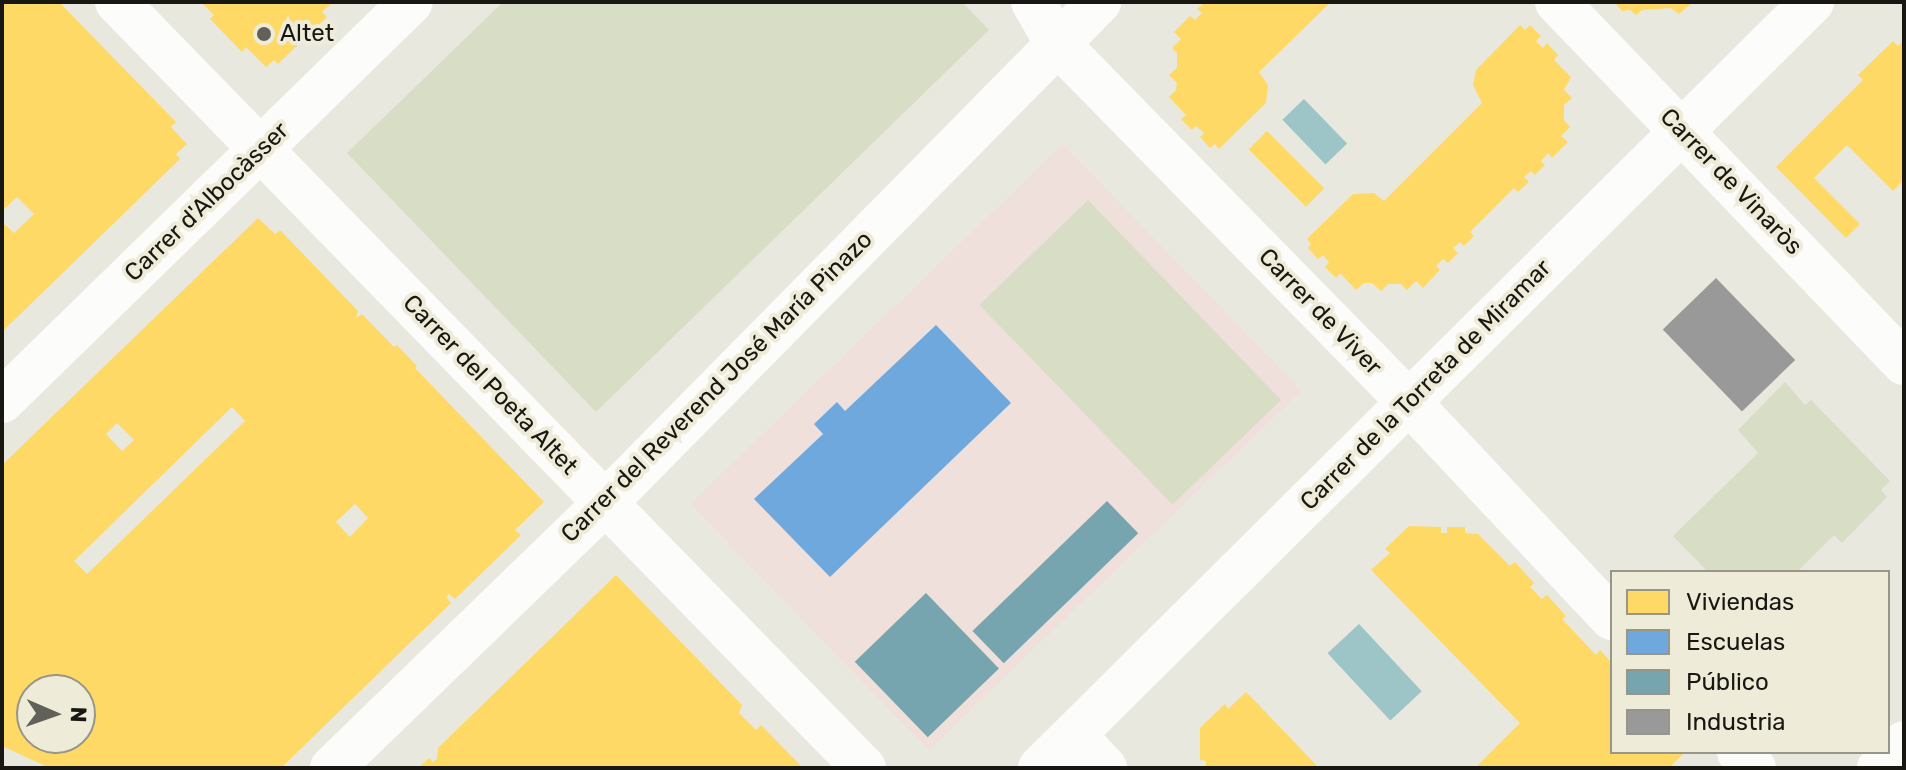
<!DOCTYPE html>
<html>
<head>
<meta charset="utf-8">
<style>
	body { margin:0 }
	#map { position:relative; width:1906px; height:770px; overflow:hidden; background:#e9e8de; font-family:Rubik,sans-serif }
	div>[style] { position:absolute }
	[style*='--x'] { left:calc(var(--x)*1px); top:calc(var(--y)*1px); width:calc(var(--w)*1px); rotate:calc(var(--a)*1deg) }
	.commercial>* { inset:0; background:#efe0dc; transform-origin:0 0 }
	.green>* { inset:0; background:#d8ddc6; transform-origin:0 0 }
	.water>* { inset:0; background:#9dc4c6; transform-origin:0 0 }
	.homes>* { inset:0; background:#ffd966; transform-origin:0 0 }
	.schools>* { inset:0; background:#6fa8dc }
	.public>* { inset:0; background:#76a5af; transform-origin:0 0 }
	.industry>* { inset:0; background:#999; transform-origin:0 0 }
	.minor>* { height:44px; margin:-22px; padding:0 22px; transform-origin:22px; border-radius:22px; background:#fcfcfa }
	.dots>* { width:22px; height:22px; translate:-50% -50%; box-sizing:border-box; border:4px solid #eeebd9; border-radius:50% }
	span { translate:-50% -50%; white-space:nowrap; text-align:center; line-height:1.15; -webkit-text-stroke:8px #eeebd9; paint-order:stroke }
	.poi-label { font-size:24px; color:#181711 }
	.left { translate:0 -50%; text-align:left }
	.street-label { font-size:24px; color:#181711 }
	.frame { position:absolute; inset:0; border:4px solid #181711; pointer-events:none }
	.legend { position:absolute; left:1610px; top:570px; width:280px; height:184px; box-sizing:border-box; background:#eeebd9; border:2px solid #989689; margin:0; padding:10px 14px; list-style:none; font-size:24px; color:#181711 }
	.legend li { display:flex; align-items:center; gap:16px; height:40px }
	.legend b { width:40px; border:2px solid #989689 }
	.north { position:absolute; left:16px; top:674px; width:80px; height:80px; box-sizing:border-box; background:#eeebd9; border:2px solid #989689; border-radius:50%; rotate:92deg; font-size:22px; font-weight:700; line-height:32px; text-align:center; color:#181711 }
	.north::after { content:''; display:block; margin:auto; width:28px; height:36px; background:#616059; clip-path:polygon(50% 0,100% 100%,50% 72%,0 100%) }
</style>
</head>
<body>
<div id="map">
	<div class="commercial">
		<div style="left:1063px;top:144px;width:343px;height:518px;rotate:46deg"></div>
	</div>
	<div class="green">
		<div style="clip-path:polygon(503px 2px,962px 2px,989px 30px,596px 412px,347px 153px)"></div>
		<div style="left:1088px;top:200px;width:278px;height:151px;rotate:46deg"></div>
		<div style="clip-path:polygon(1785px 382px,1805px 405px,1811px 400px,1890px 481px,1881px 490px,1887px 497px,1842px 543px,1834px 535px,1797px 572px,1708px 572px,1673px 536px,1758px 453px,1738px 430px)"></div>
	</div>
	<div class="water">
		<div style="left:1304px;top:99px;width:62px;height:30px;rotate:46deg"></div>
		<div style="left:1359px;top:624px;width:92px;height:43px;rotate:47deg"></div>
	</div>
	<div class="homes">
		<div style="clip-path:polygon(2px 2px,59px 2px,176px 122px,171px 127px,187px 144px,176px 154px,180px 159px,2px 332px,2px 222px,14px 233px,34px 214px,17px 197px,2px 211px)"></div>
		<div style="clip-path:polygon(201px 2px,333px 2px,322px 12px,327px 17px,278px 64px,274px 60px,266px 67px,246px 47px,242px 52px,210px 19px,214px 15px)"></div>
		<div style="clip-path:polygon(1205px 2px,1331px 2px,1259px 72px,1268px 85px,1266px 103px,1219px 149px,1215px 144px,1210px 148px,1200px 137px,1204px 133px,1196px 126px,1192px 130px,1181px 119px,1186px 115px,1169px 97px,1176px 90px,1177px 83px,1169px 75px,1177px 68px,1177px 53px,1172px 48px,1181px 39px,1174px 32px,1190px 16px,1195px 20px,1202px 13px,1197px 9px)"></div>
		<div style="clip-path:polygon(1614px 2px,1693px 2px,1679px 14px,1671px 8px,1642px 10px,1636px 15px,1630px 10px,1622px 11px)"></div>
		<div style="clip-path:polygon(1520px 25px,1525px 30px,1530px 25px,1541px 36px,1536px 41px,1543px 48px,1547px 43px,1558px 55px,1554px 60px,1571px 77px,1564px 90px,1572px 98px,1564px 105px,1564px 120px,1570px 127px,1561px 136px,1568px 142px,1552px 158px,1548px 153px,1541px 161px,1545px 165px,1535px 175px,1531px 171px,1524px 177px,1529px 182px,1518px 192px,1514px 188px,1470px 232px,1474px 236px,1464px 246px,1460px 242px,1453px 248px,1458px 253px,1448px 263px,1443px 259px,1436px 266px,1440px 270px,1423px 288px,1416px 281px,1407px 290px,1401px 284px,1388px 284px,1381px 291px,1372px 283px,1364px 283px,1356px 290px,1340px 273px,1336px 278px,1325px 267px,1329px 262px,1323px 255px,1318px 259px,1308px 248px,1311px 244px,1307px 239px,1353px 194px,1374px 193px,1384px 201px,1482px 103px,1473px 85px,1476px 70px)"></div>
		<div style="clip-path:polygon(1904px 40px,1904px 180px,1893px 191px,1847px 145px,1814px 178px,1860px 224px,1846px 238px,1776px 167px,1863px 80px,1858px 75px,1893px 41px,1898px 46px)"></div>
		<div style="left:1267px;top:131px;width:81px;height:26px;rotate:45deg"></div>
		<div style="clip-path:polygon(evenodd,258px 218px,275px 234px,280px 230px,358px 311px,356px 318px,362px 314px,394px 347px,397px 345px,417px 366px,415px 368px,544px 502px,515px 530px,521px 535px,455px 599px,449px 594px,446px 597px,451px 603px,281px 768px,50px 768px,2px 746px,2px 465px,258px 218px,232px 407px,245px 421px,87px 574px,74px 561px,232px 407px,258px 218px,117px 423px,134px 440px,122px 451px,106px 434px,117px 423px,258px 218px,355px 504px,368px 518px,350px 537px,336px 522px,355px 504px,258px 218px,32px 690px,80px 690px,80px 738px,32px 738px,32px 690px)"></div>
		<div style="clip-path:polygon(1409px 526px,1441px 527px,1441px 533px,1447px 533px,1447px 527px,1465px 527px,1465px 533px,1478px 534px,1510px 566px,1515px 562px,1534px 583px,1530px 587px,1542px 599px,1547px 595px,1566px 616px,1562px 619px,1596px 655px,1600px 650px,1612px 663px,1612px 752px,1685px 752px,1669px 768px,1475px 768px,1520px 723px,1371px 570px,1390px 553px,1385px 549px)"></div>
		<div style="clip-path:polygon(616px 575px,742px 705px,739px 713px,756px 730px,761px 725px,803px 768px,418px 768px,429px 758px,433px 762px,437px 759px,438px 748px)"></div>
		<div style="clip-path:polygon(1246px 692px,1256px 702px,1319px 768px,1206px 768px,1206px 761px,1200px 760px,1200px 728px,1225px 704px,1228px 709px)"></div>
	</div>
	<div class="schools">
		<div style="clip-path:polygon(936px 325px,1011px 403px,830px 577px,754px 499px,823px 434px,814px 424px,837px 402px,845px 411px)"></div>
	</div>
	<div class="public">
		<div style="left:1107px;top:501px;width:45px;height:187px;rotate:46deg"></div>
		<div style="left:926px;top:593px;width:105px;height:99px;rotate:46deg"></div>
	</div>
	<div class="industry">
		<div style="left:1716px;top:278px;width:114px;height:74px;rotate:46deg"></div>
	</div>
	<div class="minor">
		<div style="--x:117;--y:2;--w:1070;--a:45.72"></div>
		<div style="--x:1033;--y:2;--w:46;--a:60.1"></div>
		<div style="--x:1056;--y:42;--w:501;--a:45.57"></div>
		<div style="--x:1407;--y:400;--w:299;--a:46.8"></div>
		<div style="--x:1557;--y:2;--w:501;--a:46.13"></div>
		<div style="--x:2;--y:401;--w:571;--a:-44.29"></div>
		<div style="--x:1075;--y:736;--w:44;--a:46.8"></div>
		<div style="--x:1739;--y:752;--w:22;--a:47"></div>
		<div style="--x:332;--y:768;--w:380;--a:-44.1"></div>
		<div style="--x:605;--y:503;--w:704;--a:-45.4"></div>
		<div style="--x:1040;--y:768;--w:1088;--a:-44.78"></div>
		<div style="--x:1879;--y:768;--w:35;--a:-45"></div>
	</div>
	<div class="dots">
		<div style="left:264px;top:34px;background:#616059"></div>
	</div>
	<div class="poi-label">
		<span class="left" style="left:280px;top:34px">Altet</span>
	</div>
	<div class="street-label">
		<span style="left:1731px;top:182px;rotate:46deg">Carrer de Vinaròs</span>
		<span style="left:207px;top:202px;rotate:-44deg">Carrer d'Albocàsser</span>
		<span style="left:1320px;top:312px;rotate:46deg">Carrer de Viver</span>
		<span style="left:490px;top:385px;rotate:46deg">Carrer del Poeta Altet</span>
		<span style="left:1426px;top:385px;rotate:-45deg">Carrer de la Torreta de Miramar</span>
		<span style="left:717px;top:387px;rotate:-45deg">Carrer del Reverend José María Pinazo</span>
	</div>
	<div class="frame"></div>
	<ul class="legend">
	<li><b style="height:22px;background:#ffd966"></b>Viviendas</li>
	<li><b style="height:22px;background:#6fa8dc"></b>Escuelas</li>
	<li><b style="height:22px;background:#76a5af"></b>Público</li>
	<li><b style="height:22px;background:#999"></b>Industria</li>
	</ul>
	<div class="north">N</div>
</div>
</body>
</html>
